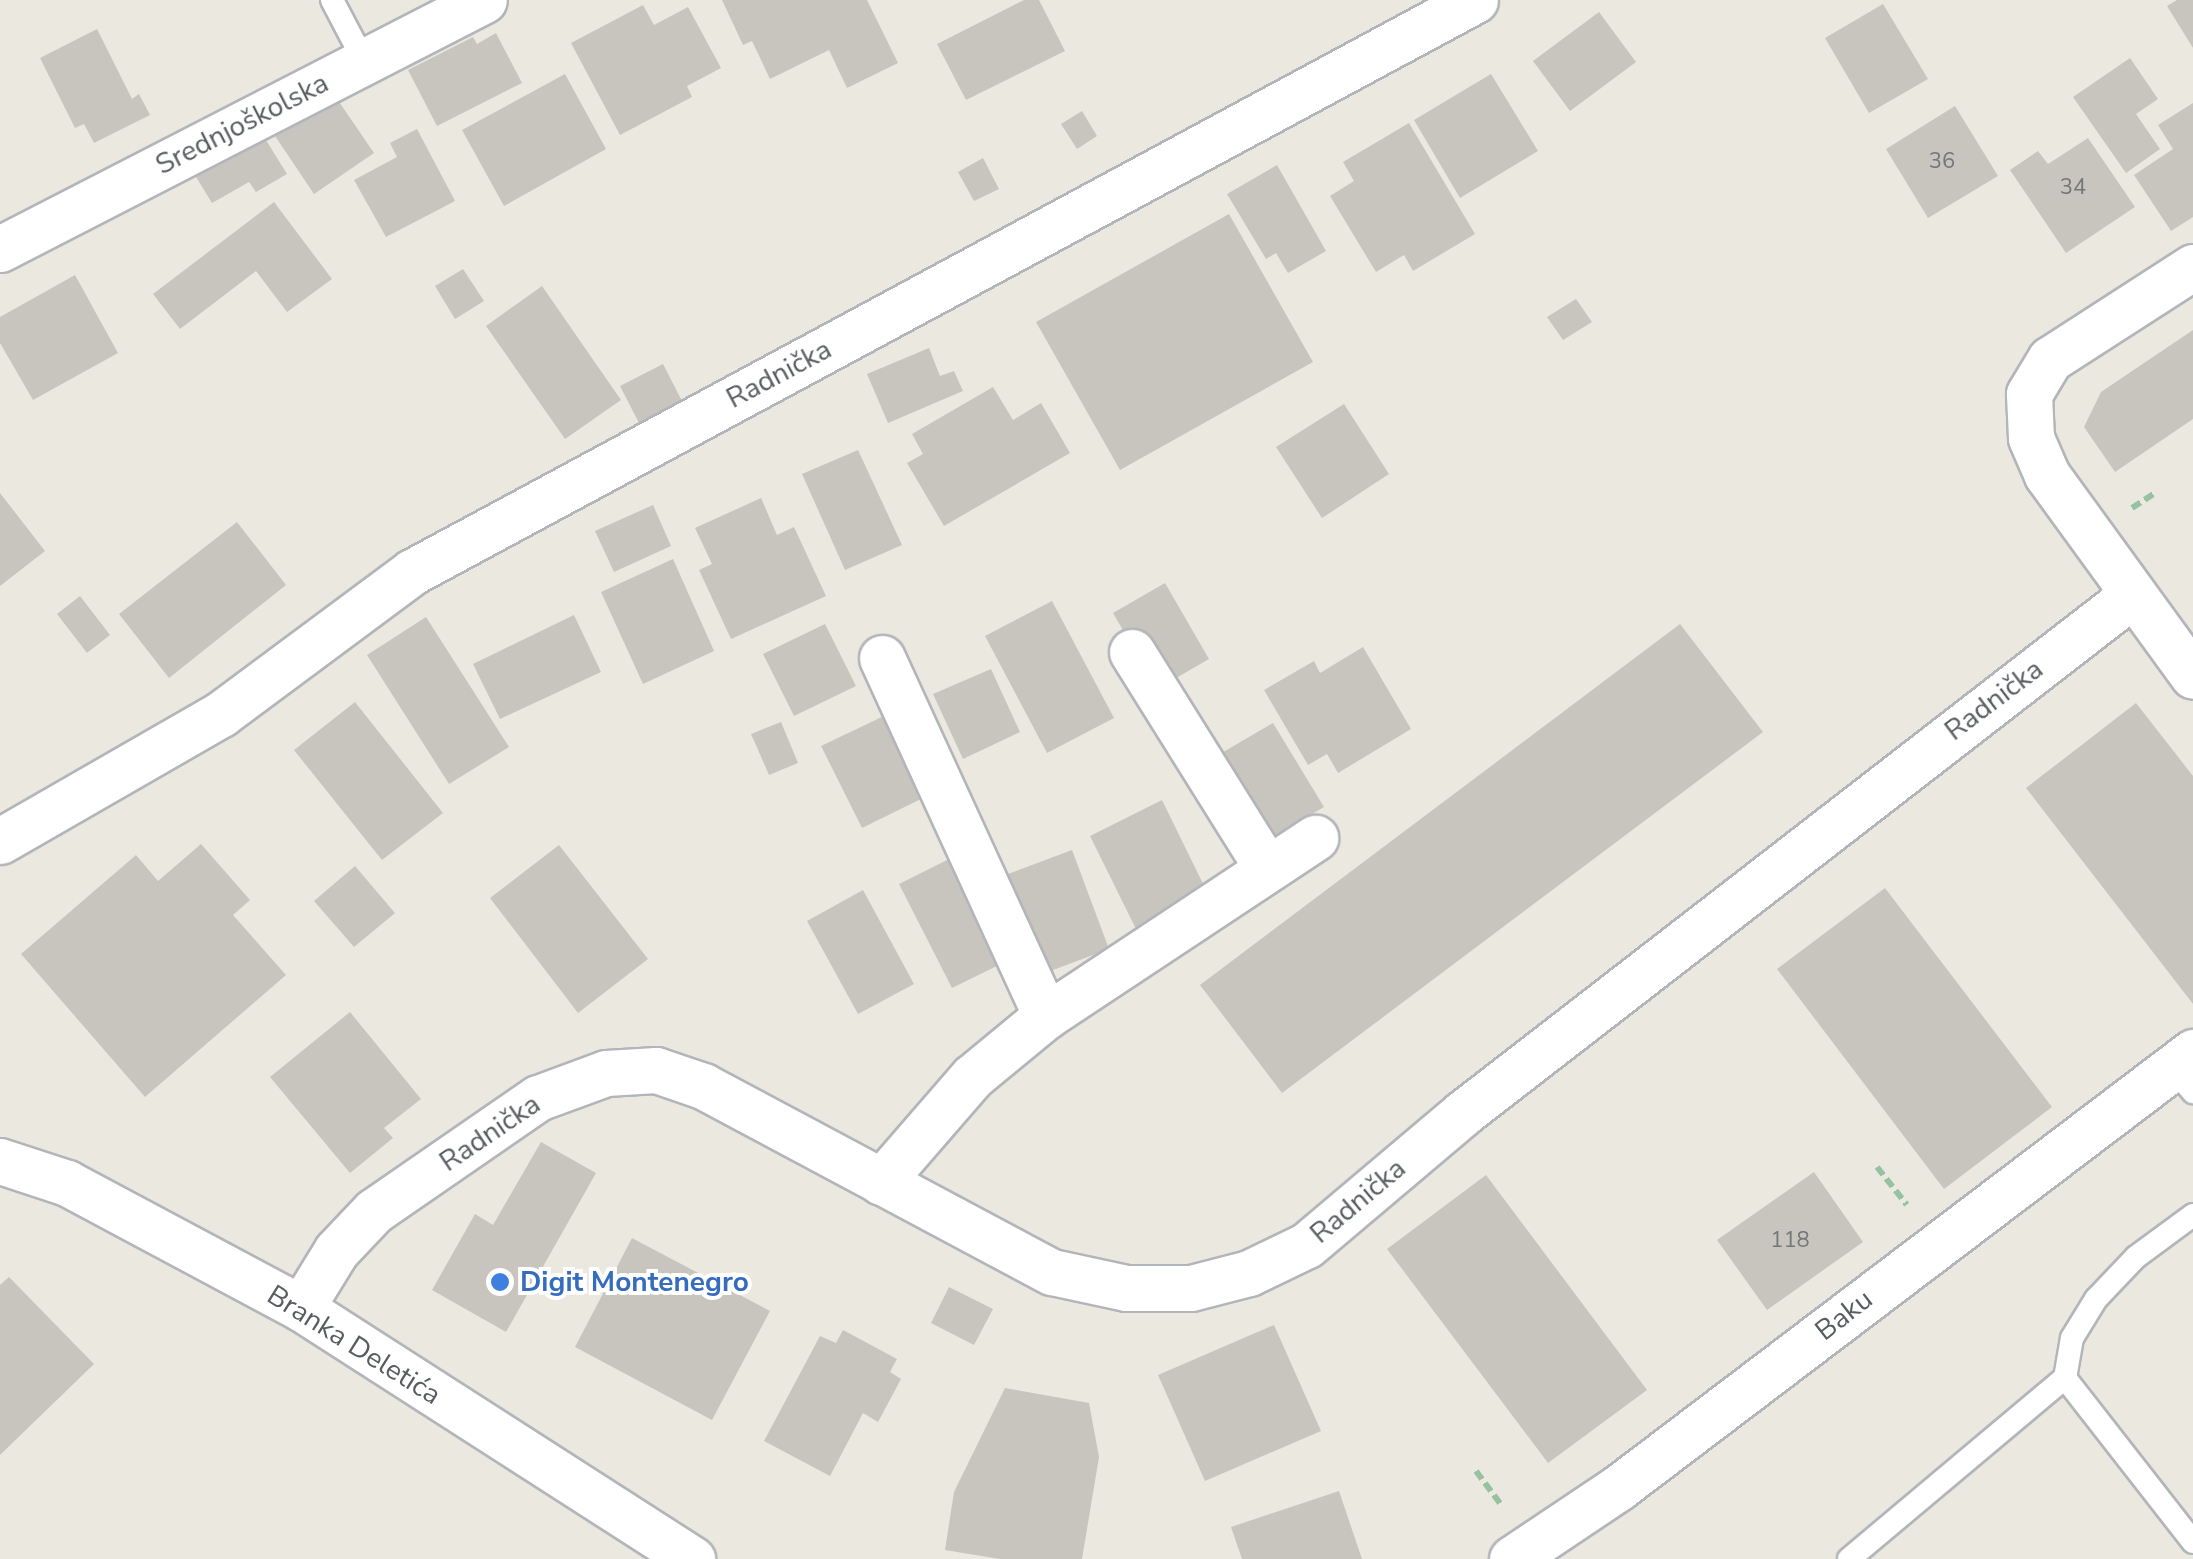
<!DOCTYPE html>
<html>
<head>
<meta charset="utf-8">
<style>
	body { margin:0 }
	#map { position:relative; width:2193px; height:1559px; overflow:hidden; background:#ebe8df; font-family:"Nunito Sans",sans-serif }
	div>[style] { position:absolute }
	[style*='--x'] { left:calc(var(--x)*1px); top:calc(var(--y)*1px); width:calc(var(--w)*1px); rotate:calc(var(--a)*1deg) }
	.building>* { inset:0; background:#c8c5bf }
	.path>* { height:6px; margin-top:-3px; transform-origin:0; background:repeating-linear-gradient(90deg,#96c2a2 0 10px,transparent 0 15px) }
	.roads { filter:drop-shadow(2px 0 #b2b6ba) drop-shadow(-2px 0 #b2b6ba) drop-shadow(0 2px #b2b6ba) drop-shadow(0 -2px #b2b6ba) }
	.lane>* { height:22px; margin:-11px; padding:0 11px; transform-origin:11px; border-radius:11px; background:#fff }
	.street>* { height:45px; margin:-22.5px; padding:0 22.5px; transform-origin:22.5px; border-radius:22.5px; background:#fff }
	.dots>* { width:28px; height:28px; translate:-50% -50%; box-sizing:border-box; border:5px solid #fff; border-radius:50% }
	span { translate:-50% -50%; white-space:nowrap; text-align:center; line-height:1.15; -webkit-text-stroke:8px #fff; paint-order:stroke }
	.number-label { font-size:22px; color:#747678 }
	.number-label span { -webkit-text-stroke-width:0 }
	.street-label { font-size:28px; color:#585c60 }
	.shop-label { font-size:28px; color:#366cbe; font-weight:700 }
	.left { translate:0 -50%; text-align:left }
</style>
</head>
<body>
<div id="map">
	<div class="building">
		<i style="clip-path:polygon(722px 0,867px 0,898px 63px,847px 88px,829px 50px,770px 79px,752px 41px,743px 45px)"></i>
		<i style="clip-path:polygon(1024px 0,1039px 0,1065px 51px,966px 100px,937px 44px)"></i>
		<i style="clip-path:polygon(2177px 0,2193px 0,2193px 48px,2167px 6px)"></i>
		<i style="clip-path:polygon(1883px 4px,1928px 79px,1869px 113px,1825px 38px)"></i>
		<i style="clip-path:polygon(643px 5px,654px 25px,688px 7px,721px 68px,687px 86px,692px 97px,620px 135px,571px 43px)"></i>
		<i style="clip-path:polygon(1599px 12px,1636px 62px,1570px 111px,1533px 61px)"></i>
		<i style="clip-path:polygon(97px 29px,132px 99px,139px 94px,150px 115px,94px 143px,84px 124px,75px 128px,40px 58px)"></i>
		<i style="clip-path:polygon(496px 33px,522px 83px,437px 126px,408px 70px,473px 37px,477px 44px)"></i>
		<i style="clip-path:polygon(2130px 58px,2158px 99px,2136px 114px,2160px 149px,2126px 173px,2073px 97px)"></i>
		<i style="clip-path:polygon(565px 74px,606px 149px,504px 206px,462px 130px)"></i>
		<i style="clip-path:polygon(1491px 74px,1538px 151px,1460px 198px,1414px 120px)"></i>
		<i style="clip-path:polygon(331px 90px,374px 153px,314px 194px,271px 130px)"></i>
		<i style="clip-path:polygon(2193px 103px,2193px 217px,2171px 231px,2134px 175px,2173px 149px,2158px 125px)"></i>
		<i style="clip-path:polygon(1955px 106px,1998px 176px,1928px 218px,1886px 149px)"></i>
		<i style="clip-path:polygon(1082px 111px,1097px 136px,1077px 149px,1061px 124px)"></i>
		<i style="clip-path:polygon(1409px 123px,1475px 234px,1413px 271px,1404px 255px,1376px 272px,1330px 196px,1354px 181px,1343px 162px)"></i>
		<i style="clip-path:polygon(417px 129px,455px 201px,386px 237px,354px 180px,397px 157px,390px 143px)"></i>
		<i style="clip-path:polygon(261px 132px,287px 174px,256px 192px,249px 182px,212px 203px,193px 172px)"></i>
		<i style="clip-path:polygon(2088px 138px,2135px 207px,2066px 253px,2010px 170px,2038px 151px,2048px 164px)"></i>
		<i style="clip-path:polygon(983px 158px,999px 189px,974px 201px,958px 172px)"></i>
		<i style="clip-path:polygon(1277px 165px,1326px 251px,1288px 273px,1276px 253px,1266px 259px,1227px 194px)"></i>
		<i style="clip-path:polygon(274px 202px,332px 279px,287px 312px,256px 271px,180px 329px,153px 294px)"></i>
		<i style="clip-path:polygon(1229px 214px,1313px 362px,1120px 470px,1036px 322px)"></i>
		<i style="clip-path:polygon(463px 269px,484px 301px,455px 319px,435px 286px)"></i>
		<i style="clip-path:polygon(75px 275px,118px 353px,33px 400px,0 343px,0 317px)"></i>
		<i style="clip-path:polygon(542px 286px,621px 400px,565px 439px,486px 326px)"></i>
		<i style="clip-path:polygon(1576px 299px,1592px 322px,1563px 340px,1547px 317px)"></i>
		<i style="clip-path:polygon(2193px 330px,2193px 419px,2115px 472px,2084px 427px,2101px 392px)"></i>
		<i style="clip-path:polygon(929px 348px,940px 376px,954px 371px,963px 391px,888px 423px,867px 374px)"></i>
		<i style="clip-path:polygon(663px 364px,683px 403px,640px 425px,620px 386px)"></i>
		<i style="clip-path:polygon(993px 387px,1013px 420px,1041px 403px,1070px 453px,944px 526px,907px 463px,923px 454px,912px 434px)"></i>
		<i style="clip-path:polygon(1344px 404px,1389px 474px,1322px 518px,1276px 447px)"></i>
		<i style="clip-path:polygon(858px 450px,902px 545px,845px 570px,802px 474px)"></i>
		<i style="clip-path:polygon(0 493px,45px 551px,0 586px)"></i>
		<i style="clip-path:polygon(761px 498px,777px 535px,794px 527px,826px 596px,731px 639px,699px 570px,712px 564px,695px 528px)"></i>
		<i style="clip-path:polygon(653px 505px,671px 546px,614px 572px,595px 531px)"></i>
		<i style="clip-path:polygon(237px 522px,286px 585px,169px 678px,119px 614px)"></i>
		<i style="clip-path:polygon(673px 559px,714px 651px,643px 684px,601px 592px)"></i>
		<i style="clip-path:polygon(1165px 583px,1209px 659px,1157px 689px,1113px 613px)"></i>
		<i style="clip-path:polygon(80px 596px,110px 635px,87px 653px,57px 614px)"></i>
		<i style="clip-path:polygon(1052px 601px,1114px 718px,1047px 753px,985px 636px)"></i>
		<i style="clip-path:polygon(574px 615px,601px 672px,500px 719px,473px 664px)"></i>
		<i style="clip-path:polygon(426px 617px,509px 747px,449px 784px,367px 655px)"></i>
		<i style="clip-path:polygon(825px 624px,856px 686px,794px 716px,763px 654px)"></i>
		<i style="clip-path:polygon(1680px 624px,1763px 732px,1282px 1093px,1200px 985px)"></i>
		<i style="clip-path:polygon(1363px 647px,1411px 729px,1338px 773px,1327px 754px,1308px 765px,1264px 690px,1314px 661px,1320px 673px)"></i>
		<i style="clip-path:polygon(991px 669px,1020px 732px,963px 759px,933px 694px)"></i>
		<i style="clip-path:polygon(355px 702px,443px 813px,382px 860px,294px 750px)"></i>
		<i style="clip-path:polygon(2136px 703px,2193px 776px,2193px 1004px,2026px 788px)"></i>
		<i style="clip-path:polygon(886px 715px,927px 796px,862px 828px,821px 746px)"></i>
		<i style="clip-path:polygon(781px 722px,798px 763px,769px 775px,751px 734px)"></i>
		<i style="clip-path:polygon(1273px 723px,1324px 807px,1264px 842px,1213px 758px)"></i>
		<i style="clip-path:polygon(1162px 800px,1210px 898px,1138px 933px,1090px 836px)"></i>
		<i style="clip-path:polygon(201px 844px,250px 900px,233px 915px,286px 975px,145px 1097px,21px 954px,136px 855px,158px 881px)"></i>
		<i style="clip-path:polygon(559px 845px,648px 959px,578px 1013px,490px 898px)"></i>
		<i style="clip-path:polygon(1072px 850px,1109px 949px,1029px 979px,992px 880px)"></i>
		<i style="clip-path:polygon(953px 857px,1007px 961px,952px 988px,899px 884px)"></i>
		<i style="clip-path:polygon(355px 866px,395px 913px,354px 947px,314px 901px)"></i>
		<i style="clip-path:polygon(1885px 888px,2052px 1107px,1944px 1189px,1777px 969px)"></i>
		<i style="clip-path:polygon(863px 890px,914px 984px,858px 1014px,807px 921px)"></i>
		<i style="clip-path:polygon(350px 1012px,421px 1099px,384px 1128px,393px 1138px,350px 1173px,270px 1077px)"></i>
		<i style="clip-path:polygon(541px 1142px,596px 1173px,506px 1332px,432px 1290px,475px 1214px,493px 1225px)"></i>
		<i style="clip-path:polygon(1814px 1172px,1863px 1242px,1767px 1310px,1717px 1240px)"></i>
		<i style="clip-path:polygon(1486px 1175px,1647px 1390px,1548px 1463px,1387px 1249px)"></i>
		<i style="clip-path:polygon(632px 1238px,770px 1311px,712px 1420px,575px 1347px)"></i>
		<i style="clip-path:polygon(9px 1277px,94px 1364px,0 1455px,0 1285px)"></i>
		<i style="clip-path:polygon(949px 1287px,993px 1309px,974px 1345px,931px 1323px)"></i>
		<i style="clip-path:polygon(1274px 1325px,1321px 1431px,1205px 1481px,1158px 1375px)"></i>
		<i style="clip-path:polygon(843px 1330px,897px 1359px,890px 1372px,901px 1379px,878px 1422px,863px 1413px,830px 1476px,764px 1441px,820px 1336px,836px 1343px)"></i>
		<i style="clip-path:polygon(1005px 1388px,1089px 1403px,1099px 1457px,1082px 1559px,1000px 1559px,945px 1550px,954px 1492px)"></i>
		<i style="clip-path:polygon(1339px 1491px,1362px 1559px,1242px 1559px,1231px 1527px)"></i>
	</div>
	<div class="path">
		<i style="--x:2132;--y:508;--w:27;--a:-33"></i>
		<i style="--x:1877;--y:1167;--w:48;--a:51.7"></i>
		<i style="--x:1476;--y:1471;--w:44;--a:53.4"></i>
	</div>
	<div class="roads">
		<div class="lane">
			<i style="--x:332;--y:0;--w:69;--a:62.3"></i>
			<i style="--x:2172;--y:1067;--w:33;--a:50"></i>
			<i style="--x:2193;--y:1215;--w:71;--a:143.6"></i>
			<i style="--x:2136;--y:1257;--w:58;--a:133.6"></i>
			<i style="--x:2096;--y:1299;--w:46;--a:121.6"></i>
			<i style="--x:2072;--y:1338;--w:41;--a:99.9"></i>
			<i style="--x:2065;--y:1378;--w:208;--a:52"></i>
			<i style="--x:1849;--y:1559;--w:282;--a:-40"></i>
		</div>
		<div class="street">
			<i style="--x:0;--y:249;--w:544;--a:-27.22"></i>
			<i style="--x:2193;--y:267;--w:170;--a:147.2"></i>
			<i style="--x:2050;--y:359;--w:41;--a:121"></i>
			<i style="--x:2029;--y:394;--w:44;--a:87.4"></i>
			<i style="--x:2031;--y:438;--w:40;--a:66.6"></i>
			<i style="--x:2047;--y:475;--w:248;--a:54"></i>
			<i style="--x:1132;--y:652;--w:251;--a:58"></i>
			<i style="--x:882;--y:658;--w:394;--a:65.4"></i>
			<i style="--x:0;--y:841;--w:255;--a:-29.9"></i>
			<i style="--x:221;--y:714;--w:238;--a:-36.6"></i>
			<i style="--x:412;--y:572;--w:1207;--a:-28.28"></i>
			<i style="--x:0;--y:1161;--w:71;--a:18.2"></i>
			<i style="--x:67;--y:1183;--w:265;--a:28.1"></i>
			<i style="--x:301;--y:1308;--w:465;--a:32.7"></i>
			<i style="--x:881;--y:1182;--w:139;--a:-49.1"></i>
			<i style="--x:972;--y:1077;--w:96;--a:-39.5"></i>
			<i style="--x:1046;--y:1016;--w:323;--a:-33.5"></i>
			<i style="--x:301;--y:1308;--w:67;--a:-58.4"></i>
			<i style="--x:336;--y:1251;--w:55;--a:-46.5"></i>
			<i style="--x:374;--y:1211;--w:199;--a:-34.6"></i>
			<i style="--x:538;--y:1098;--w:72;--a:-20.2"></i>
			<i style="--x:606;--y:1073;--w:50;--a:-3.4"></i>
			<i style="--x:656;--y:1070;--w:50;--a:18.8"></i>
			<i style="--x:703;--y:1086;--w:395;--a:28.1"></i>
			<i style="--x:1052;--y:1272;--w:76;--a:12.2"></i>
			<i style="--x:1126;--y:1288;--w:65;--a:0"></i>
			<i style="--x:1191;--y:1288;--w:60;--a:-14.5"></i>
			<i style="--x:1249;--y:1273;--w:64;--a:-25.8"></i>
			<i style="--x:1307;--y:1245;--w:204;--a:-40.2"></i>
			<i style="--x:1463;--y:1113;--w:845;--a:-37.74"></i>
			<i style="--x:1512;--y:1559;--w:128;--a:-33.8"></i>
			<i style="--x:1618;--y:1488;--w:722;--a:-37.17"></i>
		</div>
	</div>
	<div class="dots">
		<i style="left:500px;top:1282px;background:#3f7fe0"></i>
	</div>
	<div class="number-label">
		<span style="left:1942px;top:162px">36</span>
		<span style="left:2073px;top:188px">34</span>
		<span style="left:1790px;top:1241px">118</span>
	</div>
	<div class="street-label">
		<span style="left:242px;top:124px;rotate:-27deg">Srednjoškolska</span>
		<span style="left:779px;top:374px;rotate:-28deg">Radnička</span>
		<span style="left:1994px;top:700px;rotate:-37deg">Radnička</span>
		<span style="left:490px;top:1133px;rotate:-34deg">Radnička</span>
		<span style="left:1358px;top:1201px;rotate:-40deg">Radnička</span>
		<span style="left:1844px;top:1315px;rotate:-38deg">Baku</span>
		<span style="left:354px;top:1345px;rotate:32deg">Branka Deletića</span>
	</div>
	<div class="shop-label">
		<span class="left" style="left:520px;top:1282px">Digit Montenegro</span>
	</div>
</div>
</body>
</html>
